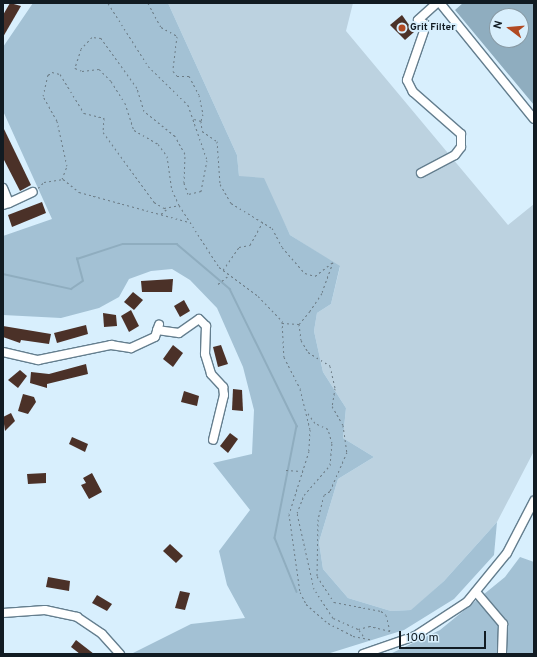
<!DOCTYPE html>
<html>
<head>
<meta charset="utf-8">
<style>
	body { margin:0 }
	#map { position:relative; width:537px; height:657px; overflow:hidden; background:#d8effd; font-family:Overpass,sans-serif }
	div>[style] { position:absolute }
	[style*='--x'] { left:calc(var(--x)*1px); top:calc(var(--y)*1px); width:calc(var(--w)*1px); rotate:calc(var(--a)*1deg) }
	.green>* { inset:0; background:#bcd2e0 }
	.forest>* { inset:0; background:#a3c1d4 }
	.water>* { inset:0; background:#8fadbf }
	.stream>* { height:1.5px; margin:-0.75px; padding:0 0.75px; transform-origin:0.75px; border-radius:0.75px; background:#8fadbf }
	.building>* { inset:0; background:#4b3128 }
	.path>* { height:1px; margin-top:-0.5px; transform-origin:0; background:repeating-linear-gradient(90deg,#6c7c86 0 2px,transparent 0 5px) }
	.roads { filter:drop-shadow(1px 0 #647e8e) drop-shadow(-1px 0 #647e8e) drop-shadow(0 1px #647e8e) drop-shadow(0 -1px #647e8e) }
	.minor>* { height:8px; margin:-4px; padding:0 4px; transform-origin:4px; border-radius:4px; background:#fff }
	.dots>* { width:11px; height:11px; translate:-50% -50%; box-sizing:border-box; border:2px solid #d8effd; border-radius:50% }
	span { translate:-50% -50%; white-space:nowrap; text-align:center; line-height:1.15; -webkit-text-stroke:4px #d8effd; paint-order:stroke }
	.poi-label { font-size:10px; color:#111b22; font-weight:700 }
	.left { translate:0 -50%; text-align:left }
	.frame { position:absolute; inset:0; border:4px solid #111b22; pointer-events:none }
	.north { position:absolute; left:489px; top:8px; width:40px; height:40px; box-sizing:border-box; background:#d8effd; border:1px solid #889aa5; border-radius:50%; rotate:286deg; font-size:11px; font-weight:700; line-height:16px; text-align:center; color:#111b22 }
	.north::after { content:''; display:block; margin:auto; width:14px; height:18px; background:#b14a23; clip-path:polygon(50% 0,100% 100%,50% 72%,0 100%) }
	.scale { position:absolute; left:399px; top:631px; width:87px; height:18px; box-sizing:border-box; border:2px solid #111b22; border-top:0; padding-left:5px; font-size:12px; line-height:14px; white-space:nowrap; color:#111b22; -webkit-text-stroke:3px #d8effd; paint-order:stroke }
</style>
</head>
<body>
<div id="map">
	<div class="green">
		<i style="clip-path:polygon(168px 3px,353px 3px,346px 31px,508px 225px,534px 204px,534px 451px,497px 522px,444px 581px,412px 610px,391px 611px,348px 598px,323px 569px,319px 542px,338px 479px,374px 457px,343px 438px,346px 408px,323px 372px,314px 331px,317px 313px,331px 304px,340px 267px,290px 235px,279px 213px,239px 177px,237px 155px)"></i>
	</div>
	<div class="forest">
		<i style="clip-path:polygon(33px 3px,168px 3px,237px 155px,239px 176px,264px 178px,290px 235px,340px 266px,331px 304px,317px 313px,314px 331px,323px 372px,346px 408px,343px 438px,374px 457px,338px 479px,319px 542px,323px 569px,348px 598px,391px 611px,411px 610px,444px 581px,497px 522px,494px 555px,454px 599px,404px 630px,327px 654px,131px 654px,191px 624px,245px 618px,227px 585px,219px 551px,250px 510px,213px 463px,252px 454px,254px 410px,243px 367px,217px 308px,190px 280px,172px 269px,151px 271px,129px 279px,119px 297px,99px 308px,61px 318px,3px 315px,3px 236px,52px 219px,3px 111px,3px 47px)"></i>
		<i style="clip-path:polygon(520px 557px,534px 562px,534px 654px,390px 654px,440px 630px,505px 577px)"></i>
	</div>
	<div class="water">
		<i style="clip-path:polygon(evenodd,463px 3px,534px 3px,534px 105px,455px 10px,463px 3px,497px 16px,521px 16px,521px 40px,497px 40px,497px 16px)"></i>
	</div>
	<div class="stream">
		<i style="--x:3;--y:274;--w:70;--a:12.4"></i>
		<i style="--x:71;--y:289;--w:14;--a:-34"></i>
		<i style="--x:83;--y:281;--w:23;--a:-105"></i>
		<i style="--x:77;--y:259;--w:48;--a:-18.1"></i>
		<i style="--x:123;--y:244;--w:54;--a:0"></i>
		<i style="--x:177;--y:244;--w:70;--a:40.3"></i>
		<i style="--x:230;--y:289;--w:153;--a:63.9"></i>
		<i style="--x:297;--y:426;--w:114;--a:101.1"></i>
		<i style="--x:275;--y:538;--w:58;--a:67.8"></i>
	</div>
	<div class="building">
		<i style="clip-path:polygon(10px 3px,21px 6px,3px 37px,3px 15px)"></i>
		<i style="clip-path:polygon(402px 15px,414px 32px,405px 40px,390px 25px)"></i>
		<i style="clip-path:polygon(3px 127px,31px 185px,20px 191px,3px 158px)"></i>
		<i style="clip-path:polygon(42px 202px,46px 213px,12px 227px,8px 215px)"></i>
		<i style="clip-path:polygon(173px 279px,172px 292px,142px 292px,141px 281px)"></i>
		<i style="clip-path:polygon(133px 292px,143px 300px,134px 310px,124px 302px)"></i>
		<i style="clip-path:polygon(184px 300px,190px 311px,180px 317px,174px 306px)"></i>
		<i style="clip-path:polygon(131px 310px,139px 326px,129px 332px,121px 316px)"></i>
		<i style="clip-path:polygon(103px 313px,116px 315px,117px 326px,104px 327px)"></i>
		<i style="clip-path:polygon(86px 325px,88px 334px,57px 343px,54px 333px)"></i>
		<i style="clip-path:polygon(3px 326px,51px 334px,49px 344px,21px 340px,20px 343px,3px 337px)"></i>
		<i style="clip-path:polygon(173px 345px,183px 353px,173px 367px,163px 359px)"></i>
		<i style="clip-path:polygon(221px 345px,228px 364px,218px 367px,213px 347px)"></i>
		<i style="clip-path:polygon(86px 364px,88px 374px,47px 384px,47px 388px,30px 383px,31px 372px,49px 374px)"></i>
		<i style="clip-path:polygon(20px 370px,27px 376px,18px 388px,8px 380px)"></i>
		<i style="clip-path:polygon(233px 389px,242px 390px,243px 411px,232px 410px)"></i>
		<i style="clip-path:polygon(184px 391px,199px 396px,197px 406px,181px 402px)"></i>
		<i style="clip-path:polygon(23px 394px,34px 397px,36px 402px,28px 414px,18px 411px)"></i>
		<i style="clip-path:polygon(11px 413px,15px 421px,5px 431px,3px 417px)"></i>
		<i style="clip-path:polygon(230px 433px,238px 439px,228px 453px,220px 446px)"></i>
		<i style="clip-path:polygon(72px 437px,88px 444px,85px 452px,69px 444px)"></i>
		<i style="clip-path:polygon(46px 473px,46px 483px,28px 484px,27px 474px)"></i>
		<i style="clip-path:polygon(92px 473px,102px 492px,89px 499px,81px 485px,86px 483px,83px 478px)"></i>
		<i style="clip-path:polygon(170px 544px,183px 556px,176px 563px,163px 551px)"></i>
		<i style="clip-path:polygon(48px 577px,70px 581px,69px 591px,46px 587px)"></i>
		<i style="clip-path:polygon(180px 591px,190px 593px,185px 610px,175px 608px)"></i>
		<i style="clip-path:polygon(97px 595px,112px 604px,107px 611px,92px 603px)"></i>
		<i style="clip-path:polygon(76px 640px,94px 654px,80px 654px,71px 647px)"></i>
	</div>
	<div class="path">
		<i style="--x:108;--y:3;--w:75;--a:57.6"></i>
		<i style="--x:148;--y:66;--w:56;--a:44.3"></i>
		<i style="--x:188;--y:105;--w:58;--a:70.9"></i>
		<i style="--x:207;--y:160;--w:32;--a:101"></i>
		<i style="--x:201;--y:191;--w:13;--a:167"></i>
		<i style="--x:188;--y:194;--w:12;--a:-110"></i>
		<i style="--x:184;--y:183;--w:29;--a:-88"></i>
		<i style="--x:185;--y:154;--w:21;--a:-119"></i>
		<i style="--x:175;--y:136;--w:40;--a:-141"></i>
		<i style="--x:144;--y:111;--w:24;--a:-107"></i>
		<i style="--x:137;--y:88;--w:62;--a:-125.8"></i>
		<i style="--x:101;--y:38;--w:9;--a:-174"></i>
		<i style="--x:92;--y:37;--w:16;--a:133"></i>
		<i style="--x:81;--y:49;--w:20;--a:108"></i>
		<i style="--x:75;--y:68;--w:8;--a:23"></i>
		<i style="--x:82;--y:71;--w:17;--a:-7"></i>
		<i style="--x:99;--y:69;--w:17;--a:45"></i>
		<i style="--x:111;--y:81;--w:26;--a:58"></i>
		<i style="--x:125;--y:103;--w:28;--a:72"></i>
		<i style="--x:134;--y:130;--w:28;--a:30"></i>
		<i style="--x:158;--y:144;--w:15;--a:53"></i>
		<i style="--x:167;--y:156;--w:34;--a:82"></i>
		<i style="--x:172;--y:190;--w:17;--a:65"></i>
		<i style="--x:148;--y:3;--w:27;--a:62"></i>
		<i style="--x:161;--y:27;--w:18;--a:29"></i>
		<i style="--x:177;--y:36;--w:35;--a:97"></i>
		<i style="--x:173;--y:71;--w:6;--a:51"></i>
		<i style="--x:177;--y:76;--w:12;--a:0"></i>
		<i style="--x:189;--y:76;--w:21;--a:62"></i>
		<i style="--x:199;--y:95;--w:19;--a:78"></i>
		<i style="--x:203;--y:114;--w:7;--a:106"></i>
		<i style="--x:201;--y:121;--w:7;--a:-164"></i>
		<i style="--x:201;--y:121;--w:10;--a:84"></i>
		<i style="--x:202;--y:131;--w:18;--a:34"></i>
		<i style="--x:217;--y:141;--w:43;--a:86"></i>
		<i style="--x:220;--y:184;--w:22;--a:60"></i>
		<i style="--x:231;--y:203;--w:48;--a:31.4"></i>
		<i style="--x:272;--y:228;--w:21;--a:62"></i>
		<i style="--x:282;--y:247;--w:35;--a:49"></i>
		<i style="--x:305;--y:273;--w:10;--a:17"></i>
		<i style="--x:315;--y:276;--w:23;--a:-38"></i>
		<i style="--x:333;--y:262;--w:33;--a:110"></i>
		<i style="--x:322;--y:293;--w:22;--a:124"></i>
		<i style="--x:310;--y:311;--w:17;--a:130"></i>
		<i style="--x:299;--y:324;--w:17;--a:-177"></i>
		<i style="--x:103;--y:132;--w:87;--a:53.9"></i>
		<i style="--x:154;--y:202;--w:12;--a:31"></i>
		<i style="--x:164;--y:208;--w:15;--a:-11"></i>
		<i style="--x:179;--y:205;--w:74;--a:57.2"></i>
		<i style="--x:219;--y:267;--w:49;--a:36.6"></i>
		<i style="--x:258;--y:296;--w:35;--a:46"></i>
		<i style="--x:282;--y:321;--w:36;--a:87"></i>
		<i style="--x:284;--y:357;--w:36;--a:63"></i>
		<i style="--x:300;--y:389;--w:41;--a:76"></i>
		<i style="--x:310;--y:429;--w:22;--a:93"></i>
		<i style="--x:309;--y:451;--w:66;--a:107.6"></i>
		<i style="--x:289;--y:514;--w:79;--a:82"></i>
		<i style="--x:300;--y:592;--w:13;--a:63"></i>
		<i style="--x:306;--y:604;--w:29;--a:41"></i>
		<i style="--x:328;--y:623;--w:28;--a:27"></i>
		<i style="--x:353;--y:636;--w:20;--a:11"></i>
		<i style="--x:63;--y:179;--w:21;--a:39"></i>
		<i style="--x:79;--y:192;--w:114;--a:15.3"></i>
		<i style="--x:38;--y:188;--w:8;--a:-45"></i>
		<i style="--x:44;--y:182;--w:18;--a:-9"></i>
		<i style="--x:62;--y:179;--w:14;--a:-69"></i>
		<i style="--x:67;--y:166;--w:46;--a:-102.5"></i>
		<i style="--x:57;--y:121;--w:29;--a:-119"></i>
		<i style="--x:43;--y:96;--w:22;--a:-77"></i>
		<i style="--x:48;--y:75;--w:5;--a:-37"></i>
		<i style="--x:52;--y:72;--w:8;--a:14"></i>
		<i style="--x:60;--y:74;--w:46;--a:58.4"></i>
		<i style="--x:84;--y:113;--w:21;--a:14"></i>
		<i style="--x:104;--y:118;--w:13;--a:94"></i>
		<i style="--x:161;--y:214;--w:9;--a:-41"></i>
		<i style="--x:223;--y:270;--w:28;--a:-55"></i>
		<i style="--x:239;--y:247;--w:11;--a:-10"></i>
		<i style="--x:250;--y:245;--w:26;--a:-61"></i>
		<i style="--x:218;--y:284;--w:13;--a:-39"></i>
		<i style="--x:299;--y:324;--w:16;--a:83"></i>
		<i style="--x:301;--y:340;--w:14;--a:60"></i>
		<i style="--x:308;--y:352;--w:26;--a:32"></i>
		<i style="--x:330;--y:366;--w:23;--a:77"></i>
		<i style="--x:335;--y:388;--w:18;--a:99"></i>
		<i style="--x:332;--y:406;--w:22;--a:60"></i>
		<i style="--x:343;--y:425;--w:27;--a:82"></i>
		<i style="--x:347;--y:452;--w:43;--a:113.6"></i>
		<i style="--x:330;--y:491;--w:7;--a:146"></i>
		<i style="--x:324;--y:495;--w:25;--a:104"></i>
		<i style="--x:318;--y:519;--w:57;--a:91"></i>
		<i style="--x:317;--y:576;--w:31;--a:57"></i>
		<i style="--x:334;--y:602;--w:48;--a:10.8"></i>
		<i style="--x:381;--y:611;--w:6;--a:39"></i>
		<i style="--x:386;--y:615;--w:16;--a:76"></i>
		<i style="--x:390;--y:631;--w:21;--a:-166"></i>
		<i style="--x:370;--y:626;--w:12;--a:166"></i>
		<i style="--x:358;--y:629;--w:27;--a:-156"></i>
		<i style="--x:333;--y:618;--w:35;--a:-123"></i>
		<i style="--x:314;--y:589;--w:78;--a:-102.6"></i>
		<i style="--x:297;--y:513;--w:19;--a:-69"></i>
		<i style="--x:304;--y:495;--w:40;--a:-49"></i>
		<i style="--x:330;--y:465;--w:22;--a:-85"></i>
		<i style="--x:332;--y:443;--w:15;--a:-106"></i>
		<i style="--x:328;--y:429;--w:14;--a:-155"></i>
		<i style="--x:315;--y:423;--w:14;--a:-126"></i>
		<i style="--x:286;--y:470;--w:15;--a:4"></i>
		<i style="--x:359;--y:630;--w:9;--a:54"></i>
	</div>
	<div class="roads">
		<div class="minor">
			<i style="--x:440;--y:3;--w:149;--a:51"></i>
			<i style="--x:421;--y:173;--w:38;--a:-28"></i>
			<i style="--x:455;--y:155;--w:10;--a:-53"></i>
			<i style="--x:461;--y:147;--w:13;--a:-90"></i>
			<i style="--x:461;--y:134;--w:64;--a:-138.8"></i>
			<i style="--x:413;--y:92;--w:13;--a:-117"></i>
			<i style="--x:407;--y:80;--w:58;--a:-70.9"></i>
			<i style="--x:426;--y:25;--w:9;--a:-148"></i>
			<i style="--x:418;--y:20;--w:25;--a:-42"></i>
			<i style="--x:3;--y:188;--w:16;--a:68"></i>
			<i style="--x:9;--y:203;--w:6;--a:162"></i>
			<i style="--x:9;--y:203;--w:26;--a:-25"></i>
			<i style="--x:157;--y:330;--w:22;--a:8"></i>
			<i style="--x:179;--y:333;--w:24;--a:-35"></i>
			<i style="--x:199;--y:319;--w:10;--a:45"></i>
			<i style="--x:206;--y:326;--w:28;--a:92"></i>
			<i style="--x:205;--y:354;--w:21;--a:73"></i>
			<i style="--x:211;--y:374;--w:18;--a:47"></i>
			<i style="--x:223;--y:387;--w:8;--a:83"></i>
			<i style="--x:224;--y:395;--w:46;--a:103.7"></i>
			<i style="--x:3;--y:352;--w:36;--a:13"></i>
			<i style="--x:38;--y:360;--w:75;--a:-11.6"></i>
			<i style="--x:111;--y:345;--w:20;--a:9"></i>
			<i style="--x:131;--y:348;--w:26;--a:-25"></i>
			<i style="--x:155;--y:337;--w:13;--a:-72"></i>
			<i style="--x:476;--y:592;--w:42;--a:49.8"></i>
			<i style="--x:503;--y:624;--w:30;--a:92"></i>
			<i style="--x:3;--y:613;--w:42;--a:-4.1"></i>
			<i style="--x:45;--y:610;--w:33;--a:12"></i>
			<i style="--x:77;--y:617;--w:30;--a:34"></i>
			<i style="--x:102;--y:634;--w:27;--a:48"></i>
			<i style="--x:363;--y:654;--w:55;--a:-19.1"></i>
			<i style="--x:415;--y:636;--w:62;--a:-33.2"></i>
			<i style="--x:467;--y:602;--w:63;--a:-50.8"></i>
			<i style="--x:507;--y:553;--w:59;--a:-62.6"></i>
		</div>
	</div>
	<div class="dots">
		<i style="left:402px;top:28px;background:#b14a23"></i>
	</div>
	<div class="poi-label">
		<span class="left" style="left:410px;top:28px">Grit Filter</span>
	</div>
	<div class="frame"></div>
	<div class="north">N</div>
	<div class="scale">100 m</div>
</div>
</body>
</html>
